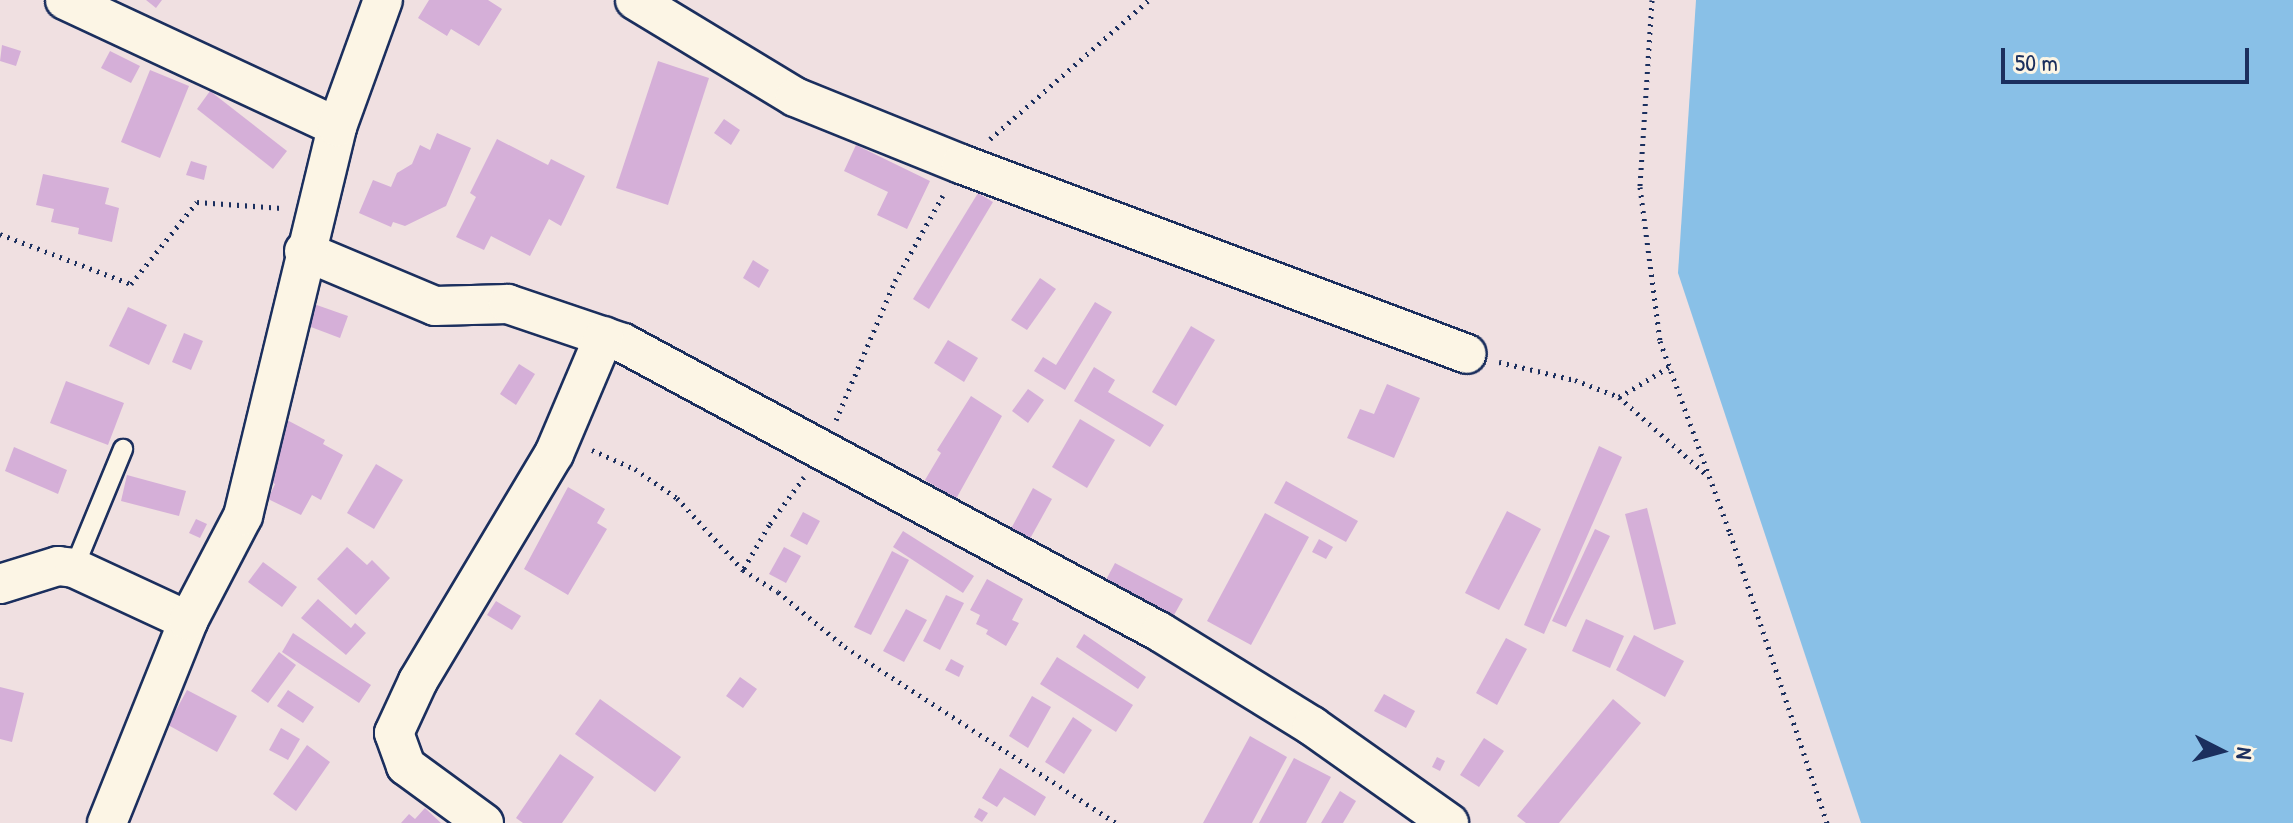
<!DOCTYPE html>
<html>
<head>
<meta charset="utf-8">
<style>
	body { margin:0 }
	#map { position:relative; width:2293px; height:823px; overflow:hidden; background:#f0e0e1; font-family:"Patrick Hand",sans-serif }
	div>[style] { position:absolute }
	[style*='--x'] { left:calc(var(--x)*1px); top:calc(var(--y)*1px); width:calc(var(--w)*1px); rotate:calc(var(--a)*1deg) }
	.water>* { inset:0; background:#89c0e7 }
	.building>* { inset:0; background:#d5afd8 }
	.path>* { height:5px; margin-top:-2.5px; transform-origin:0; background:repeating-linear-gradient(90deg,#1b2f5e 0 2px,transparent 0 8px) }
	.roads { filter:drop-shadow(2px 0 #1b2f5e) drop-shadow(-2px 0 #1b2f5e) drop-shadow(0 2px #1b2f5e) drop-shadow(0 -2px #1b2f5e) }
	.lane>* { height:18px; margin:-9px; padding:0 9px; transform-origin:9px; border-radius:9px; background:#fcf5e5 }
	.street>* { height:38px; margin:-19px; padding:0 19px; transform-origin:19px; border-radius:19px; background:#fcf5e5 }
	span { translate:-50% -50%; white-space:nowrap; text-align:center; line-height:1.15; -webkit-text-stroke:7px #fcf5e5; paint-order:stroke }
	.north { position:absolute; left:2181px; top:711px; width:80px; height:80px; -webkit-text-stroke:6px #fcf5e5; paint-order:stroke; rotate:96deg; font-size:22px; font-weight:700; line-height:32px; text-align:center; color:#1b2f5e }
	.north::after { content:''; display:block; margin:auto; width:28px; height:36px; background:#1b2f5e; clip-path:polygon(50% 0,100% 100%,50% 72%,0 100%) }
	.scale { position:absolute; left:2001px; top:48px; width:248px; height:36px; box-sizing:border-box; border:4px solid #1b2f5e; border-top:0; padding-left:10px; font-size:24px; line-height:28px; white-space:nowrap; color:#1b2f5e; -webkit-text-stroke:6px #fcf5e5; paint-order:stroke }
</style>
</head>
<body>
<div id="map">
	<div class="water">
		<i style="clip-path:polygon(1696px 0,2293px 0,2293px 823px,1861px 823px,1678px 273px)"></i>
	</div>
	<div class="building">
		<i style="clip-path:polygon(146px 0,162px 0,156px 8px)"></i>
		<i style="clip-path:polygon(429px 0,488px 0,502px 9px,479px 46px,451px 29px,447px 36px,418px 18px)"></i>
		<i style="clip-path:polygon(2px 45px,21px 51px,16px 66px,0 61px)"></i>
		<i style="clip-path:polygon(110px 51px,140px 66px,131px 83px,101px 68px)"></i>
		<i style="clip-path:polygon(658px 61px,709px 78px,668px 205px,616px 188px)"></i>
		<i style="clip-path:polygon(150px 70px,189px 86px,160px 158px,121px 142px)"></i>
		<i style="clip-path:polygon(210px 91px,287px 151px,273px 169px,197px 109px)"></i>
		<i style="clip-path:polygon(724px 119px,740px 130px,731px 145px,714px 133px)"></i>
		<i style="clip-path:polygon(437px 133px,471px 148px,446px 206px,405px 226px,393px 222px,391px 227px,359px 213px,373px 180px,391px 187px,397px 173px,412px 164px,420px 145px,430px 150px)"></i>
		<i style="clip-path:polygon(497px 139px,548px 165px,551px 159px,585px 176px,561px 226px,549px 219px,530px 256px,491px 236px,484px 250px,456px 237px,476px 197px,470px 193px)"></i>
		<i style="clip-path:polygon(856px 145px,930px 181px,907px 229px,877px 215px,888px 192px,844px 171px)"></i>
		<i style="clip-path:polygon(191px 161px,207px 166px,204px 180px,186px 175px)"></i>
		<i style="clip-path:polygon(43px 174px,109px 188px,105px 204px,119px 208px,112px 242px,78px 234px,79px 228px,51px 222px,54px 209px,36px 205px)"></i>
		<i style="clip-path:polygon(978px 193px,993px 202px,929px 309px,913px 299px)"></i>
		<i style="clip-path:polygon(753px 260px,769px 270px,759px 288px,743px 278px)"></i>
		<i style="clip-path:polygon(1040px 278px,1056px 289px,1027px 330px,1011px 320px)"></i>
		<i style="clip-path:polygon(1095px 302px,1112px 312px,1065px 390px,1034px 371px,1043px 357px,1056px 365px)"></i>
		<i style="clip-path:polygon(311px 303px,348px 316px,340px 338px,303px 324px)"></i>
		<i style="clip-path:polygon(128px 307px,167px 325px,149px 365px,109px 346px)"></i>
		<i style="clip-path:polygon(1191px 326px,1215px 340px,1176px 406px,1152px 392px)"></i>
		<i style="clip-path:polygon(184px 333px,203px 341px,191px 370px,172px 362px)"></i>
		<i style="clip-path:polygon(948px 340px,978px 358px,964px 382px,934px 363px)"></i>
		<i style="clip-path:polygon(519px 364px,535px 374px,516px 405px,500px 394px)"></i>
		<i style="clip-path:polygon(1094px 367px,1115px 380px,1108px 392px,1164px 425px,1150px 447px,1074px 401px)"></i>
		<i style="clip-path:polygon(66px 381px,124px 403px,108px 445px,50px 423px)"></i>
		<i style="clip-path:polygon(1387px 384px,1420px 398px,1394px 458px,1347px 438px,1360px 409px,1374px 414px)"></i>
		<i style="clip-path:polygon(1028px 389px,1044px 400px,1028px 423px,1012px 411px)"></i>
		<i style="clip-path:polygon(971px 396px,1002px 416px,956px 499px,925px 480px,941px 453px,937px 450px)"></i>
		<i style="clip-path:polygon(1080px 419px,1115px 440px,1087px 488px,1052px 467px)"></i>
		<i style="clip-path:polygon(287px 420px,325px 440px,323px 444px,343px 455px,321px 500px,312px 495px,301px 515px,268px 499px,275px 484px,258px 476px)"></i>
		<i style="clip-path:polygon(1599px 446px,1622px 457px,1544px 634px,1524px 625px)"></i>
		<i style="clip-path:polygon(14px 447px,67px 470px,58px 494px,5px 471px)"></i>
		<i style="clip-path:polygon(376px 464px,403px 480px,374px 529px,347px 513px)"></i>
		<i style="clip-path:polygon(127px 475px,186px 491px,179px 516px,121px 501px)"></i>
		<i style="clip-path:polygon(1286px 481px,1358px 521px,1346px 542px,1274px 503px)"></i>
		<i style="clip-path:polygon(568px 487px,605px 509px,597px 523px,607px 529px,568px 595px,524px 569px)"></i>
		<i style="clip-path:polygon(1033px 488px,1052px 499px,1026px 546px,1007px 536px)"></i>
		<i style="clip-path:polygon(1647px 508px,1676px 624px,1654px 630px,1625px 514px)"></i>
		<i style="clip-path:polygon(1507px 511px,1541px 529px,1499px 610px,1465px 593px)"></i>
		<i style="clip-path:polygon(803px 512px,820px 521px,807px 545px,790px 536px)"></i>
		<i style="clip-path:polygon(1265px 513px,1309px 537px,1251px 645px,1207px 621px)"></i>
		<i style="clip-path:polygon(196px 519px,207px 524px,200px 538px,189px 533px)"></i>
		<i style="clip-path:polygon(1595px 529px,1610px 536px,1566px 627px,1552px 621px)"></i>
		<i style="clip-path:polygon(903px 531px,974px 576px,963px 593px,893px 547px)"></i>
		<i style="clip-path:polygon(1319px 539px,1333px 547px,1326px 559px,1312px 552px)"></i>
		<i style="clip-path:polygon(347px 547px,367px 565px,372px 560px,390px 578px,356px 615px,317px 579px)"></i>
		<i style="clip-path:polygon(784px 547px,801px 556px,786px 583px,769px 574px)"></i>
		<i style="clip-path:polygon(892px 551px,909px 560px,871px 635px,854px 627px)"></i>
		<i style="clip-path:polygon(263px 562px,297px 587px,282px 607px,248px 582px)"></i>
		<i style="clip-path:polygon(1115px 563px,1183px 599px,1169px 624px,1101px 589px)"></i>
		<i style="clip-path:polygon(987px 579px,1023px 599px,1012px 620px,1019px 623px,1006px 646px,986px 634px,988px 630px,976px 624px,980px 615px,970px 610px)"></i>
		<i style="clip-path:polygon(946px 595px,964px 603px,940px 650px,923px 641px)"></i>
		<i style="clip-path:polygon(318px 599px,351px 628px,355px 623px,366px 633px,346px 655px,301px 618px)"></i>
		<i style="clip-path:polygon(496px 601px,521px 616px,512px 630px,487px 615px)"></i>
		<i style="clip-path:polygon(906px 609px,927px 620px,904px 662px,883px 651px)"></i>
		<i style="clip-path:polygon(1586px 619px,1624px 636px,1610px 668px,1572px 651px)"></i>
		<i style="clip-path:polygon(293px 633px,371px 685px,359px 703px,282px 652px)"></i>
		<i style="clip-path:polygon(1084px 634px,1146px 677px,1138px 689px,1076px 647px)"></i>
		<i style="clip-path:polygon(1634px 635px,1684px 661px,1665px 697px,1616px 670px)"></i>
		<i style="clip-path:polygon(1506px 638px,1527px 649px,1497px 705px,1476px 693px)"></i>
		<i style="clip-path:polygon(279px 652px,296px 665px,268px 703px,251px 691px)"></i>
		<i style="clip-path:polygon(1057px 657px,1133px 705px,1116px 732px,1040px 684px)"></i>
		<i style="clip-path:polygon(951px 659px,964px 666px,959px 677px,945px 670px)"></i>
		<i style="clip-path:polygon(740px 677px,757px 689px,743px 708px,726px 696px)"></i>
		<i style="clip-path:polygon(0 687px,24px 693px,12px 742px,0 739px)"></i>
		<i style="clip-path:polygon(187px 690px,237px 716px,217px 752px,168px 725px)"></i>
		<i style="clip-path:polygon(288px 690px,314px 707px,303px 723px,277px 706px)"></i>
		<i style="clip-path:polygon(1384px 694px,1415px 711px,1406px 728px,1374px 711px)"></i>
		<i style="clip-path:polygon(1032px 696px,1051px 707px,1028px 748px,1009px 736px)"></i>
		<i style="clip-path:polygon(600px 699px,681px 757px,655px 792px,575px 734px)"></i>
		<i style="clip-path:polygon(1613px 699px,1641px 723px,1559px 823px,1526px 823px,1517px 816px)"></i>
		<i style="clip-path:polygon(1073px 717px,1092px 730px,1064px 774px,1045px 762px)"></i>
		<i style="clip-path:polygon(281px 728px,300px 739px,288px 760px,269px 750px)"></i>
		<i style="clip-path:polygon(1250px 736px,1287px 757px,1252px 823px,1203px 823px)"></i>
		<i style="clip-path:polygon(1484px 738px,1504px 751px,1479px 787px,1460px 775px)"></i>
		<i style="clip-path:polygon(307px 745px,330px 762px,296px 811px,273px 794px)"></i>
		<i style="clip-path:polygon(560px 754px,594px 777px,562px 823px,523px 823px,516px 818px)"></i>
		<i style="clip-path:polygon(1437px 757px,1445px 761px,1440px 771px,1432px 767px)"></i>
		<i style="clip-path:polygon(1294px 758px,1331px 777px,1306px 823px,1259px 823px)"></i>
		<i style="clip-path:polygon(1000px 768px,1046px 797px,1035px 816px,1004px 797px,997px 807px,982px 798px)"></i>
		<i style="clip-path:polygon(1340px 791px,1356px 801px,1343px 823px,1321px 823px)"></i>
		<i style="clip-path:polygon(425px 808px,441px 823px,401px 823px,409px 814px,415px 819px)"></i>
		<i style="clip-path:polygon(979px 808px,988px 813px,982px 822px,974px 817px)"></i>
	</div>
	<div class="path">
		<i style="--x:1652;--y:0;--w:187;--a:93.7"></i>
		<i style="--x:1640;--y:187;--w:155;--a:82.6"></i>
		<i style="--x:1660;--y:341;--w:204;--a:70"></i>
		<i style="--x:1730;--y:533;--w:306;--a:71.5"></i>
		<i style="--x:990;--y:139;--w:211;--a:-41.2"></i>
		<i style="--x:0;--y:234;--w:140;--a:20.9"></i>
		<i style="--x:131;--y:284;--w:105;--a:-51.2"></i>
		<i style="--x:197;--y:202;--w:85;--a:4"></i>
		<i style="--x:1499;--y:362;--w:78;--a:13.3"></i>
		<i style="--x:1575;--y:380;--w:47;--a:21.1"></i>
		<i style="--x:1619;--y:397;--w:58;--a:-31"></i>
		<i style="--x:1619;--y:397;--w:119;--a:41.6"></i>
		<i style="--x:836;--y:420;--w:151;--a:-67"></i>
		<i style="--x:895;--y:281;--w:98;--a:-60.8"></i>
		<i style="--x:592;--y:450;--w:47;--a:23.8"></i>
		<i style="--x:635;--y:469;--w:51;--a:34.6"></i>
		<i style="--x:677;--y:498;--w:98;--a:47.5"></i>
		<i style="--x:804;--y:477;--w:59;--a:126.1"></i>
		<i style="--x:769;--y:525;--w:52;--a:120"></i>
		<i style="--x:743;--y:570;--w:41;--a:32.2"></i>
		<i style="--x:778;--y:592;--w:87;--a:39.4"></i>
		<i style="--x:845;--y:647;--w:323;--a:33"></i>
	</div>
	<div class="roads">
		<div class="lane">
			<i style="--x:74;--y:568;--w:129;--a:-67.6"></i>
		</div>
		<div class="street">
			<i style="--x:65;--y:0;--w:300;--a:25"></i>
			<i style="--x:635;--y:0;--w:187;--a:31.2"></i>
			<i style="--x:795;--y:97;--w:179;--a:22"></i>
			<i style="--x:961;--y:164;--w:540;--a:20.58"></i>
			<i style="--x:304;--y:251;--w:142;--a:22.8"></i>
			<i style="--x:435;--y:306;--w:73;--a:-1.6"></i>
			<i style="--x:508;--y:304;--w:121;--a:18.7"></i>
			<i style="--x:623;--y:343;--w:610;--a:28.29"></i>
			<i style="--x:1160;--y:632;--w:179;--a:31.7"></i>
			<i style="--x:1312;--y:726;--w:168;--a:35.3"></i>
			<i style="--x:0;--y:584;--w:61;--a:-17.2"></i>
			<i style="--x:58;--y:566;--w:16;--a:7"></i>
			<i style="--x:74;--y:568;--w:126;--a:24.9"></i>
			<i style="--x:107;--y:823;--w:218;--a:-68.1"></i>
			<i style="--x:188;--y:621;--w:119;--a:-62.4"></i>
			<i style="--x:243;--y:516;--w:400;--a:-76.4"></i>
			<i style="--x:337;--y:127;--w:135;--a:-70.1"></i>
			<i style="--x:484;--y:823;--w:97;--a:-143.8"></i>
			<i style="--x:406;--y:766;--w:35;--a:-110"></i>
			<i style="--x:394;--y:733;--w:57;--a:-65.2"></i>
			<i style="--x:418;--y:681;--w:265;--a:-59.1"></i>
			<i style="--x:554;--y:454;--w:128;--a:-67"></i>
		</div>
	</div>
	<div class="north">N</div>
	<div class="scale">50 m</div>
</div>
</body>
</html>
